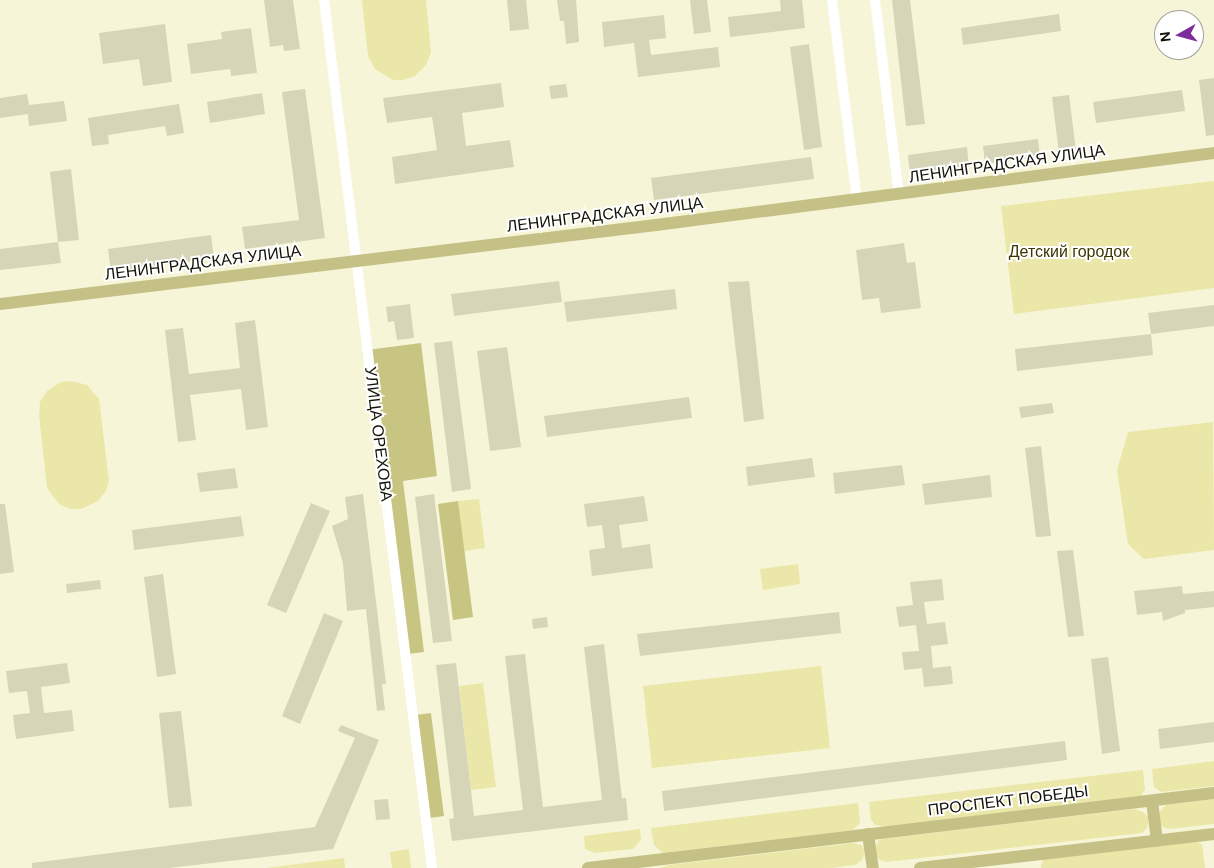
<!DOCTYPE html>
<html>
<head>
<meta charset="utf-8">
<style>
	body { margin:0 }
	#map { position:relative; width:1214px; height:868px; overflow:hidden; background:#f7f5d7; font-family:"DM Sans",sans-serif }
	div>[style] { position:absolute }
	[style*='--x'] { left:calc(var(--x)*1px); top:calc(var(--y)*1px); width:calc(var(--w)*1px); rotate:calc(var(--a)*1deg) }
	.green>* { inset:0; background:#ebe7a9 }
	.forest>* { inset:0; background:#c8c481 }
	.building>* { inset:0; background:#d6d5b8 }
	.minor>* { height:10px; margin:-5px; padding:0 5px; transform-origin:5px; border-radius:5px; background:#fff }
	.major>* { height:12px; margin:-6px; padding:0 6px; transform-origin:6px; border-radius:6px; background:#c5c186 }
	span { translate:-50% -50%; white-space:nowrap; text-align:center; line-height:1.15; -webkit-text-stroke:4px #fff; paint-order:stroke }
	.street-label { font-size:16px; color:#141309 }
	.park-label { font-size:16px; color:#3b3600 }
	.north { position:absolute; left:1154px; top:10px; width:50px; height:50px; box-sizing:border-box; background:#fff; border:1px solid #a1a19d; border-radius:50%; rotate:263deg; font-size:14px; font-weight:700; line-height:20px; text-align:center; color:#141309 }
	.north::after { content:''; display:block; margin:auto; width:18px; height:22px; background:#7d2c9c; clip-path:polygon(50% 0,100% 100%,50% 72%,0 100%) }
</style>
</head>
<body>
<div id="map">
	<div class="green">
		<i style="clip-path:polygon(362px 0,426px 0,431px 52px,426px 65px,415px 76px,403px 80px,393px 80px,375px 69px,368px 56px)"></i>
		<i style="clip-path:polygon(1214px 181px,1214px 288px,1014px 314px,1001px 206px)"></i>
		<i style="clip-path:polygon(71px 381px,87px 385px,99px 399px,109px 481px,106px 491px,98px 501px,81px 509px,70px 509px,59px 504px,47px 488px,39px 415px,40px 402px,47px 391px,61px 382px)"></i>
		<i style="clip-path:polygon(1213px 422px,1214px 550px,1144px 559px,1128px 544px,1117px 470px,1128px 432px)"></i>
		<i style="clip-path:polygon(479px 499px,485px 548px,464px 551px,458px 501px)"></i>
		<i style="clip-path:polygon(798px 564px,800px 584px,763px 590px,760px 569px)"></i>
		<i style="clip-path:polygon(821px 666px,830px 748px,652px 768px,643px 686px)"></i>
		<i style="clip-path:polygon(483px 683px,496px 787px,471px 790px,459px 686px)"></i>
		<i style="clip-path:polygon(1214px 761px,1214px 786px,1161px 792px,1154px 787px,1152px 769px)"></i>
		<i style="clip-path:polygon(1143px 770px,1145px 789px,1141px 796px,886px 827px,875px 825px,871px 819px,869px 802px)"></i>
		<i style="clip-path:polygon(1214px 799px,1214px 824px,1170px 829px,1160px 826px,1159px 812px,1166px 805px)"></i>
		<i style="clip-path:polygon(858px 803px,860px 823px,853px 830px,663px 853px,654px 845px,651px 828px)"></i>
		<i style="clip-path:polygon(1134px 809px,1143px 812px,1149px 818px,1147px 828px,1142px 833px,886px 862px,878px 859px,875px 848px,879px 840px,883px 839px)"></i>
		<i style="clip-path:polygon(640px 829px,641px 840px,633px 849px,595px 853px,585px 849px,584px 836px)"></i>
		<i style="clip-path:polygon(1197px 841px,1202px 845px,1205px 868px,1041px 868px,1043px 857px)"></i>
		<i style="clip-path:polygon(853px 843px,861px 845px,865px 850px,862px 860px,855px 865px,831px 868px,660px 868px,669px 865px)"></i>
		<i style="clip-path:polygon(409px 849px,411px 868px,392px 868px,390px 852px)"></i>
		<i style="clip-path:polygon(344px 858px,345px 868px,266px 868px)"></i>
	</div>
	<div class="forest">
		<i style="clip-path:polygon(421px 343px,437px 476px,403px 481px,424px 652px,408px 654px,367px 350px)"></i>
		<i style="clip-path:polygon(458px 501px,473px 617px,453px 620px,438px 504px)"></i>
		<i style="clip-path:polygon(431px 713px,444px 816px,429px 818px,416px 715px)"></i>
	</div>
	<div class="building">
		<i style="clip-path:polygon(264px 0,293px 0,300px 49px,284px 51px,283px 45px,270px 47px)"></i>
		<i style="clip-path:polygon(507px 0,526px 0,529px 29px,510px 31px)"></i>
		<i style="clip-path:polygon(557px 0,576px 0,579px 42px,566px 44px,564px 21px,560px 21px)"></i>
		<i style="clip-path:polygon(690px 0,707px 0,711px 32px,694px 34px)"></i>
		<i style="clip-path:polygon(780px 0,802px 0,805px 28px,730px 37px,728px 17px,781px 11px)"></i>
		<i style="clip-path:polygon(892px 0,910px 0,925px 124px,906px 126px)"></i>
		<i style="clip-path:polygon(1059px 14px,1061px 31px,963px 45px,961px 28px)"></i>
		<i style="clip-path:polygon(664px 15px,666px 38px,649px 40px,651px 55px,718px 47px,720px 67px,638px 77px,634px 43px,604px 47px,602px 22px)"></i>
		<i style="clip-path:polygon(165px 24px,172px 82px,143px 86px,139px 59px,103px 64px,99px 33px)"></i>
		<i style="clip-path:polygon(251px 28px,257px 73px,231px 76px,230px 69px,191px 74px,187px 44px,222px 39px,221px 32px)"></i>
		<i style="clip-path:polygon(809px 44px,822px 147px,804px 150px,790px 47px)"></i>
		<i style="clip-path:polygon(1214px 78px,1214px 135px,1206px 136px,1199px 80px)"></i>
		<i style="clip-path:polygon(501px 83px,504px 107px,462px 113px,466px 146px,510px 140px,514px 167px,395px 184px,392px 157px,437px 150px,432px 117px,387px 123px,383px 98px)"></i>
		<i style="clip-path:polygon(566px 84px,568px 97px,551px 99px,549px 86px)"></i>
		<i style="clip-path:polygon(305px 89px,325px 238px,245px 249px,242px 227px,299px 220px,282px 92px)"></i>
		<i style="clip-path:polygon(1182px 90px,1185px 111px,1096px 123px,1093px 102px)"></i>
		<i style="clip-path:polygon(262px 93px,265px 114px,210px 123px,207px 102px)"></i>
		<i style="clip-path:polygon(27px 94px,29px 105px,64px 101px,67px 121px,29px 126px,28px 114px,0 118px,0 98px)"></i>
		<i style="clip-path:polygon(1069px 95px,1076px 151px,1059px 153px,1052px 97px)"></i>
		<i style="clip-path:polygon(179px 104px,184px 133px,167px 136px,165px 126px,108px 135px,109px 144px,92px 146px,88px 118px)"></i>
		<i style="clip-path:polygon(1038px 139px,1040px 157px,985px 164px,983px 146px)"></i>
		<i style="clip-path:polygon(967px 147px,969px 167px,910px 175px,908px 155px)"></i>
		<i style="clip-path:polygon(811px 157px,814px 179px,654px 200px,651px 178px)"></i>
		<i style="clip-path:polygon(71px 169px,79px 240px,58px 242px,50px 172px)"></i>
		<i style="clip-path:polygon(211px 235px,214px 258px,111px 272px,108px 249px)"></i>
		<i style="clip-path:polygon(58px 242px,61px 263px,0 270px,0 249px)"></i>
		<i style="clip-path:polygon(904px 243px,907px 263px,915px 262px,921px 308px,881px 313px,879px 298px,862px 300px,856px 250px)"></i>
		<i style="clip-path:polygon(559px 281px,562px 302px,454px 316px,451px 294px)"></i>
		<i style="clip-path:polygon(749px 281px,764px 419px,744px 422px,728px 282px)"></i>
		<i style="clip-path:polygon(675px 289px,677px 309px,567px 322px,564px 302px)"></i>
		<i style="clip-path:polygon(410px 304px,414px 338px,397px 340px,394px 321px,388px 322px,386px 307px)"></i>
		<i style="clip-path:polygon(1214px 305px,1214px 326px,1151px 334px,1148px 313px)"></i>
		<i style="clip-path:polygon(255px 320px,268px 427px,246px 430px,241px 389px,190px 395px,196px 440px,178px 442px,165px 330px,183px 328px,189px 374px,240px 368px,235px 323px)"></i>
		<i style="clip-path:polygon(1151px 334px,1153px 355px,1017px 371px,1015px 349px)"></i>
		<i style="clip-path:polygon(452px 341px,471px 489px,452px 492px,434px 343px)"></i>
		<i style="clip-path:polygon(507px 347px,521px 447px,490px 451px,477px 351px)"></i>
		<i style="clip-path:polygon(689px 397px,692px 418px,547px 437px,544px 416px)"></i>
		<i style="clip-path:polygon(1052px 403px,1054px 413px,1021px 418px,1019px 407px)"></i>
		<i style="clip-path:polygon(1041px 446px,1051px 536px,1036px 537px,1025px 448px)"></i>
		<i style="clip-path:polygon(812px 458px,815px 477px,748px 486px,746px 467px)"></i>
		<i style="clip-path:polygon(902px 465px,905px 485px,835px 494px,833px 473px)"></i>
		<i style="clip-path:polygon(235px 468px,238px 488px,200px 492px,197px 473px)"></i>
		<i style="clip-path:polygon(990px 475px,992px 497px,925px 505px,922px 484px)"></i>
		<i style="clip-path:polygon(363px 494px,386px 684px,382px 684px,385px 710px,377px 711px,366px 609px,347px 611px,343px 563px,332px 526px,348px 519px,345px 497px)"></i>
		<i style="clip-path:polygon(434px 494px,452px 641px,433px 643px,415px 497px)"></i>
		<i style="clip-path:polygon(644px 496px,648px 521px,619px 525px,622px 548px,650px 544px,653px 568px,592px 576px,589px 550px,605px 548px,602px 525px,587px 527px,584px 504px)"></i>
		<i style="clip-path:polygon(311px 503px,330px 511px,286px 613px,267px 605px)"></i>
		<i style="clip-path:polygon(0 504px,5px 504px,14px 572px,0 574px)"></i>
		<i style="clip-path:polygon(241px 516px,244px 536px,134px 550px,132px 530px)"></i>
		<i style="clip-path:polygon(1073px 550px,1084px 636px,1068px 637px,1057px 551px)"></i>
		<i style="clip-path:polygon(163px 574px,176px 674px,157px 677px,144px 577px)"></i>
		<i style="clip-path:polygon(942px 579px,944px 600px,924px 602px,927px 624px,945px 622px,948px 644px,931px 646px,933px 668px,951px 666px,953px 684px,924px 687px,922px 668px,904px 670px,902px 652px,919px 651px,916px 625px,899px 627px,896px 607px,913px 605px,910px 582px)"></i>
		<i style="clip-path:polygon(100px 580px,101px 589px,67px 593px,66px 584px)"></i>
		<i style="clip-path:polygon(1182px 586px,1183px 594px,1214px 591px,1214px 607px,1185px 610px,1185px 613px,1163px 621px,1162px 612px,1137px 615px,1134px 591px)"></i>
		<i style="clip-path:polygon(839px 612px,841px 633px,640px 656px,637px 634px)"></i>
		<i style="clip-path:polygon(324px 613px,343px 621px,300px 724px,282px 716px)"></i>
		<i style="clip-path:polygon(547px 617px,548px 627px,533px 629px,532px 619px)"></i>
		<i style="clip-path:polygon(604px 644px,622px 798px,626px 798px,628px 820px,452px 841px,449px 819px,454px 818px,436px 665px,456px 663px,474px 816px,523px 810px,505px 656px,525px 654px,543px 807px,602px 800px,584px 647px)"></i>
		<i style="clip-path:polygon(1108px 657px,1120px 751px,1102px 754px,1091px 659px)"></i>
		<i style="clip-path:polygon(67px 663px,70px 683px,41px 687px,44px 713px,72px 710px,74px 731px,16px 739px,13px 715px,30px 713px,27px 691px,9px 693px,6px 671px)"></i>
		<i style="clip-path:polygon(181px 711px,192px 806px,169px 808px,159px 713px)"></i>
		<i style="clip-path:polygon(1214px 722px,1214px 742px,1160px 749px,1158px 729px)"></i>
		<i style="clip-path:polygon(341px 725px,379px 740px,333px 849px,169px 868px,32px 868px,32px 863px,315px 827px,355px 738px,338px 731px)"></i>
		<i style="clip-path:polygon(1065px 741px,1067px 760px,664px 811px,662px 791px)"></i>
		<i style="clip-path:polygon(388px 799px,390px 819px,376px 820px,374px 800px)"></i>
	</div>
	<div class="minor">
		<i style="--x:324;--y:0;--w:875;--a:82.91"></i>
		<i style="--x:832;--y:0;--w:202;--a:82.9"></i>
		<i style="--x:875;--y:0;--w:196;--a:83"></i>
	</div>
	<div class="major">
		<i style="--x:0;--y:304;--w:661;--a:-6.87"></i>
		<i style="--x:656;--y:225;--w:563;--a:-7.35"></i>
		<i style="--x:1152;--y:801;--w:40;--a:82.9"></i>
		<i style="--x:868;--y:834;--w:34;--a:82"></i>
		<i style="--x:588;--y:868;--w:630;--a:-6.83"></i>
		<i style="--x:920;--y:868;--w:296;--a:-6.6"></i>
	</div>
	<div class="street-label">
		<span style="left:1007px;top:164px;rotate:-8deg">ЛЕНИНГРАДСКАЯ УЛИЦА</span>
		<span style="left:605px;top:215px;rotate:-7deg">ЛЕНИНГРАДСКАЯ УЛИЦА</span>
		<span style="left:203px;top:263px;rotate:-7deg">ЛЕНИНГРАДСКАЯ УЛИЦА</span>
		<span style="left:378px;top:434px;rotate:83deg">УЛИЦА ОРЕХОВА</span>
		<span style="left:1008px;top:801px;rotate:-7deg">ПРОСПЕКТ ПОБЕДЫ</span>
	</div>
	<div class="park-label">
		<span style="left:1069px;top:252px">Детский городок</span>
	</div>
	<div class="north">N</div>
</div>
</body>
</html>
